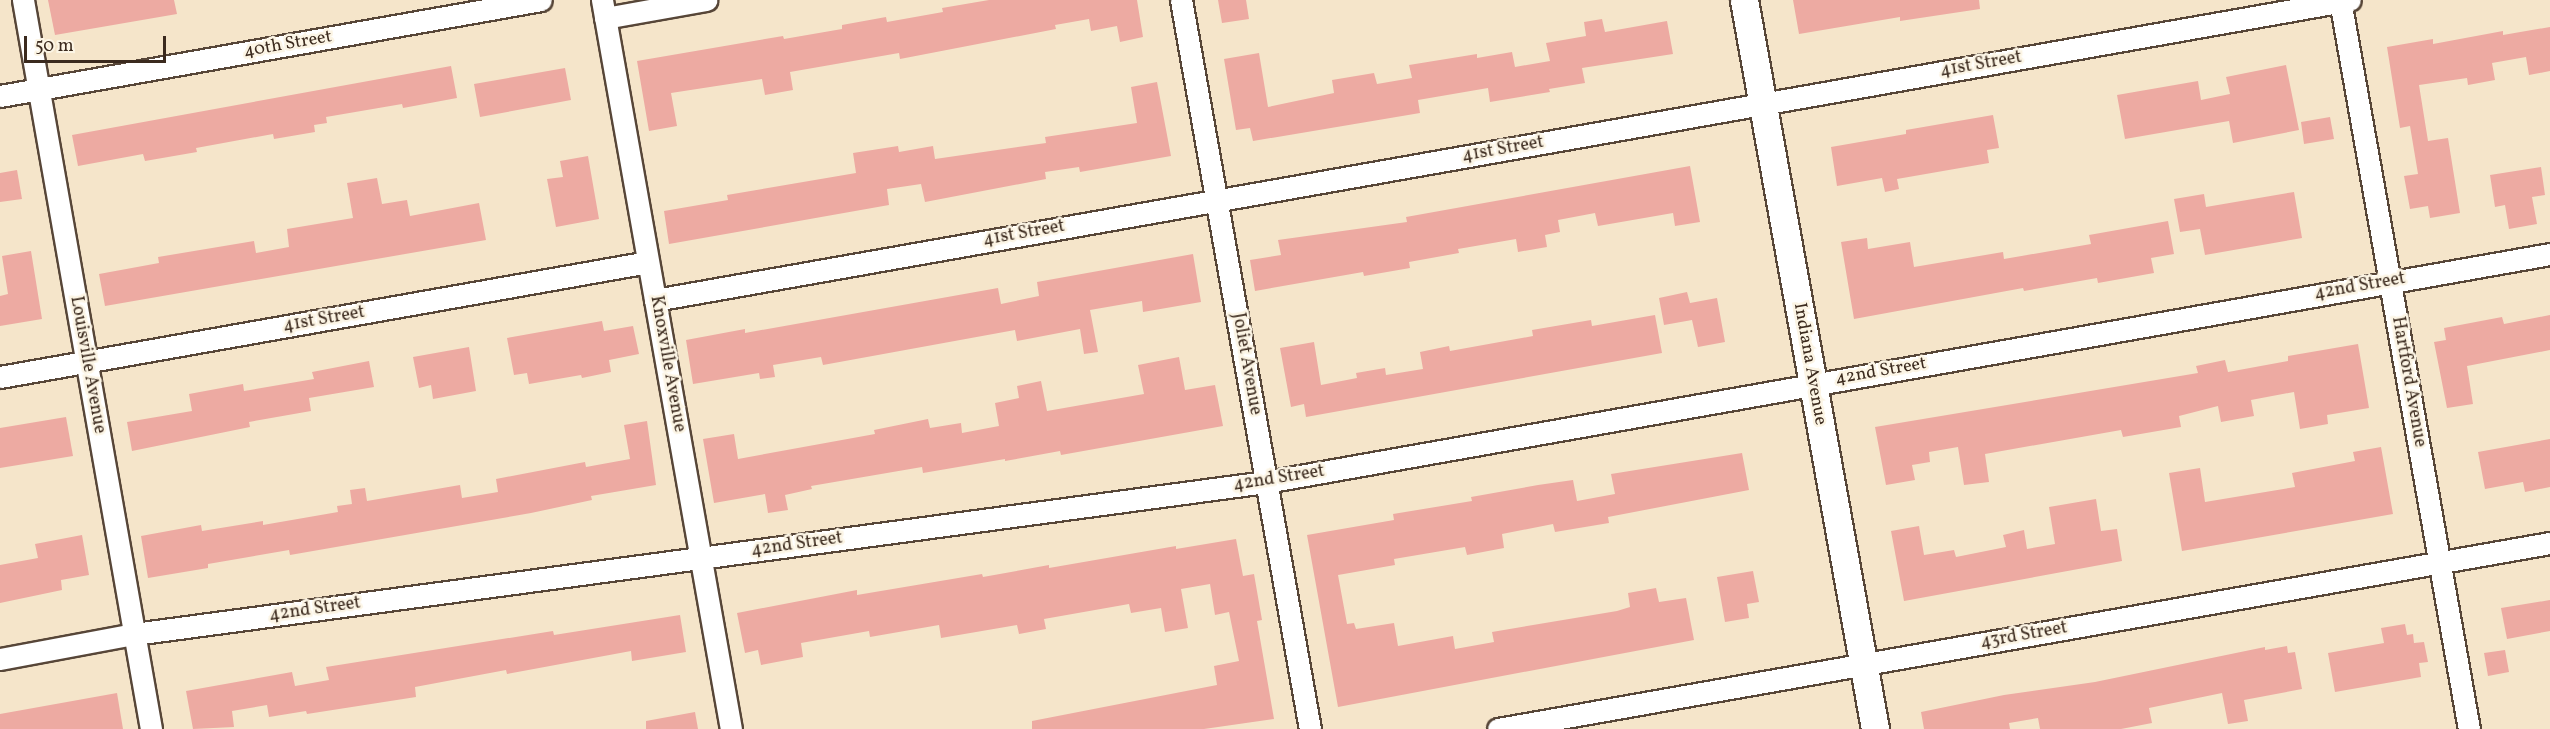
<!DOCTYPE html>
<html>
<head>
<meta charset="utf-8">
<style>
	body { margin:0 }
	#map { position:relative; width:2550px; height:729px; overflow:hidden; background:#f5e5ca; font-family:Vollkorn,serif }
	div>[style] { position:absolute }
	[style*='--x'] { left:calc(var(--x)*1px); top:calc(var(--y)*1px); width:calc(var(--w)*1px); rotate:calc(var(--a)*1deg) }
	.building>* { inset:0; background:#edaaa2 }
	.roads { filter:drop-shadow(2px 0 #574638) drop-shadow(-2px 0 #574638) drop-shadow(0 2px #574638) drop-shadow(0 -2px #574638) }
	.minor>* { height:21px; margin:-10.5px; padding:0 10.5px; transform-origin:10.5px; border-radius:10.5px; background:#fff }
	.major>* { height:27px; margin:-13.5px; padding:0 13.5px; transform-origin:13.5px; border-radius:13.5px; background:#fff }
	span { translate:-50% -50%; white-space:nowrap; text-align:center; line-height:1.15; -webkit-text-stroke:5px #fcf5e5; paint-order:stroke }
	.street-label { font-size:18px; color:#3b2a1e }
	.scale { position:absolute; left:24px; top:36px; width:142px; height:27px; box-sizing:border-box; border:3px solid #3b2a1e; border-top:0; padding-left:8px; font-size:18px; line-height:21px; white-space:nowrap; color:#3b2a1e; -webkit-text-stroke:4px #fcf5e5; paint-order:stroke }
</style>
</head>
<body>
<div id="map">
	<div class="building">
		<i style="clip-path:polygon(48px 0,174px 0,177px 14px,55px 35px)"></i>
		<i style="clip-path:polygon(989px 0,1137px 0,1143px 37px,1120px 42px,1117px 26px,1091px 31px,1089px 19px,1055px 25px,1056px 29px,900px 59px,899px 53px,790px 72px,793px 90px,765px 95px,762px 79px,671px 93px,677px 126px,649px 131px,637px 61px,783px 36px,784px 39px,842px 29px,842px 25px,886px 17px,887px 22px,943px 12px,942px 8px)"></i>
		<i style="clip-path:polygon(1218px 0,1246px 0,1249px 19px,1222px 23px)"></i>
		<i style="clip-path:polygon(1793px 0,1979px 0,1980px 9px,1900px 21px,1900px 17px,1799px 34px)"></i>
		<i style="clip-path:polygon(1602px 19px,1605px 32px,1667px 21px,1673px 54px,1582px 68px,1585px 83px,1549px 89px,1550px 92px,1490px 102px,1488px 88px,1418px 100px,1420px 113px,1253px 141px,1250px 128px,1236px 130px,1224px 59px,1259px 53px,1268px 107px,1334px 93px,1332px 80px,1374px 73px,1377px 84px,1412px 78px,1409px 65px,1477px 54px,1477px 58px,1512px 52px,1515px 67px,1550px 61px,1546px 43px,1586px 36px,1584px 22px)"></i>
		<i style="clip-path:polygon(2550px 27px,2550px 71px,2529px 75px,2526px 57px,2492px 63px,2495px 80px,2468px 85px,2467px 78px,2419px 85px,2428px 141px,2448px 138px,2460px 213px,2430px 218px,2428px 206px,2410px 209px,2404px 176px,2418px 174px,2410px 126px,2400px 128px,2387px 47px,2433px 39px,2433px 44px,2503px 31px,2503px 35px)"></i>
		<i style="clip-path:polygon(2286px 65px,2299px 130px,2233px 143px,2229px 121px,2125px 139px,2117px 95px,2198px 81px,2201px 100px,2230px 94px,2226px 77px)"></i>
		<i style="clip-path:polygon(451px 66px,457px 98px,403px 108px,402px 104px,326px 117px,327px 123px,314px 125px,315px 132px,274px 139px,273px 134px,196px 148px,197px 152px,145px 161px,143px 154px,78px 166px,72px 135px)"></i>
		<i style="clip-path:polygon(565px 68px,571px 100px,480px 117px,474px 84px)"></i>
		<i style="clip-path:polygon(1157px 82px,1171px 156px,1080px 172px,1079px 167px,1045px 172px,1046px 179px,925px 202px,921px 184px,887px 189px,889px 205px,669px 244px,664px 211px,728px 200px,727px 195px,856px 173px,853px 153px,898px 146px,899px 152px,933px 146px,935px 159px,1046px 143px,1045px 137px,1137px 123px,1131px 87px)"></i>
		<i style="clip-path:polygon(1993px 115px,1999px 148px,1987px 150px,1989px 163px,1897px 179px,1899px 189px,1885px 192px,1882px 178px,1837px 186px,1831px 147px,1906px 134px,1906px 130px)"></i>
		<i style="clip-path:polygon(2330px 117px,2334px 139px,2304px 144px,2301px 122px)"></i>
		<i style="clip-path:polygon(588px 156px,599px 219px,556px 227px,547px 179px,563px 177px,560px 161px)"></i>
		<i style="clip-path:polygon(1690px 166px,1700px 222px,1675px 226px,1673px 213px,1598px 226px,1595px 213px,1558px 220px,1560px 232px,1545px 235px,1547px 247px,1518px 252px,1516px 239px,1458px 249px,1459px 253px,1409px 262px,1410px 268px,1364px 276px,1363px 272px,1255px 291px,1250px 260px,1281px 255px,1278px 240px,1407px 222px,1406px 217px)"></i>
		<i style="clip-path:polygon(2541px 167px,2545px 195px,2532px 197px,2537px 224px,2509px 229px,2505px 205px,2495px 207px,2490px 175px)"></i>
		<i style="clip-path:polygon(17px 170px,22px 199px,0 202px,0 173px)"></i>
		<i style="clip-path:polygon(377px 178px,382px 204px,407px 200px,410px 216px,479px 203px,486px 240px,105px 306px,99px 274px,159px 263px,158px 257px,254px 241px,256px 253px,289px 247px,287px 229px,353px 218px,347px 183px)"></i>
		<i style="clip-path:polygon(2294px 192px,2302px 238px,2205px 255px,2200px 229px,2180px 232px,2174px 199px,2204px 194px,2206px 207px)"></i>
		<i style="clip-path:polygon(2168px 221px,2174px 254px,2151px 258px,2154px 273px,2098px 283px,2097px 278px,2024px 291px,2023px 288px,1854px 319px,1841px 242px,1867px 238px,1868px 249px,1910px 242px,1914px 267px,2003px 252px,2004px 259px,2091px 244px,2089px 235px)"></i>
		<i style="clip-path:polygon(31px 251px,42px 319px,0 326px,0 296px,8px 294px,2px 256px)"></i>
		<i style="clip-path:polygon(1193px 254px,1201px 302px,1143px 312px,1142px 301px,1090px 310px,1098px 352px,1084px 354px,1080px 329px,1017px 341px,1015px 330px,823px 365px,821px 357px,773px 365px,775px 377px,760px 379px,759px 373px,693px 384px,686px 340px,745px 329px,745px 333px,998px 288px,1001px 304px,1039px 296px,1037px 282px)"></i>
		<i style="clip-path:polygon(1687px 292px,1690px 303px,1717px 298px,1725px 342px,1698px 347px,1692px 320px,1664px 325px,1659px 298px)"></i>
		<i style="clip-path:polygon(1655px 315px,1662px 353px,1306px 417px,1304px 404px,1291px 407px,1280px 348px,1314px 342px,1321px 385px,1357px 378px,1356px 373px,1385px 368px,1386px 375px,1423px 369px,1420px 352px,1449px 346px,1450px 351px,1533px 336px,1532px 330px,1591px 320px,1592px 326px)"></i>
		<i style="clip-path:polygon(2550px 315px,2550px 350px,2467px 366px,2473px 404px,2447px 408px,2434px 342px,2446px 340px,2444px 328px,2502px 317px,2504px 324px)"></i>
		<i style="clip-path:polygon(602px 321px,604px 331px,633px 326px,639px 354px,609px 360px,611px 372px,582px 378px,581px 375px,529px 384px,527px 373px,514px 375px,507px 338px)"></i>
		<i style="clip-path:polygon(2358px 344px,2369px 408px,2327px 415px,2328px 424px,2300px 429px,2294px 392px,2251px 400px,2254px 416px,2221px 422px,2218px 406px,2179px 416px,2181px 427px,2123px 437px,2121px 430px,1985px 454px,1989px 482px,1964px 485px,1958px 447px,1929px 452px,1930px 462px,1912px 465px,1915px 480px,1886px 485px,1875px 427px,2198px 373px,2196px 366px,2225px 360px,2228px 372px,2288px 361px,2288px 356px)"></i>
		<i style="clip-path:polygon(469px 347px,476px 391px,433px 399px,431px 385px,419px 388px,413px 357px)"></i>
		<i style="clip-path:polygon(1179px 357px,1185px 390px,1215px 385px,1223px 426px,1061px 455px,1060px 451px,1005px 461px,1005px 459px,923px 473px,922px 467px,811px 486px,812px 489px,785px 495px,788px 510px,768px 513px,765px 494px,714px 503px,703px 439px,734px 434px,738px 459px,875px 434px,874px 430px,928px 419px,930px 428px,961px 423px,962px 433px,999px 426px,995px 403px,1019px 398px,1017px 386px,1041px 381px,1047px 411px,1144px 394px,1138px 365px)"></i>
		<i style="clip-path:polygon(369px 361px,374px 387px,309px 398px,311px 411px,249px 422px,250px 427px,132px 451px,127px 422px,192px 411px,189px 394px,243px 384px,244px 391px,314px 379px,312px 372px)"></i>
		<i style="clip-path:polygon(66px 417px,73px 456px,0 468px,0 428px)"></i>
		<i style="clip-path:polygon(647px 421px,656px 485px,591px 496px,592px 500px,531px 513px,290px 555px,289px 550px,208px 564px,208px 568px,148px 578px,141px 536px,201px 525px,202px 531px,263px 521px,263px 525px,338px 512px,337px 506px,352px 504px,350px 490px,365px 488px,367px 501px,460px 485px,462px 498px,498px 492px,496px 479px,585px 462px,586px 467px,630px 459px,624px 425px)"></i>
		<i style="clip-path:polygon(2550px 439px,2550px 487px,2525px 492px,2523px 482px,2485px 489px,2478px 452px)"></i>
		<i style="clip-path:polygon(2381px 447px,2393px 514px,2182px 551px,2169px 473px,2200px 468px,2205px 502px,2295px 487px,2292px 473px,2355px 461px,2353px 452px)"></i>
		<i style="clip-path:polygon(1742px 453px,1749px 490px,1608px 517px,1609px 523px,1555px 532px,1553px 524px,1502px 534px,1504px 548px,1467px 555px,1465px 547px,1394px 559px,1395px 565px,1338px 575px,1347px 624px,1354px 623px,1356px 629px,1394px 623px,1398px 646px,1453px 636px,1455px 649px,1494px 642px,1492px 632px,1617px 611px,1630px 607px,1628px 593px,1656px 588px,1659px 602px,1686px 598px,1694px 640px,1338px 707px,1307px 535px,1394px 520px,1393px 514px,1472px 501px,1471px 497px,1538px 485px,1573px 480px,1577px 501px,1615px 494px,1611px 474px)"></i>
		<i style="clip-path:polygon(2096px 499px,2101px 531px,2117px 529px,2122px 561px,1904px 601px,1891px 531px,1919px 526px,1924px 555px,1954px 550px,1956px 557px,2006px 547px,2003px 535px,2024px 530px,2027px 549px,2055px 544px,2049px 507px)"></i>
		<i style="clip-path:polygon(82px 535px,89px 575px,61px 580px,62px 590px,0 603px,0 565px,38px 558px,35px 544px)"></i>
		<i style="clip-path:polygon(1236px 539px,1243px 576px,1254px 574px,1262px 620px,1257px 621px,1274px 719px,1204px 729px,1032px 729px,1032px 721px,1217px 685px,1214px 666px,1239px 661px,1229px 612px,1215px 615px,1210px 584px,1181px 589px,1188px 628px,1165px 632px,1161px 608px,1131px 613px,1129px 604px,1044px 619px,1046px 629px,1019px 634px,1017px 625px,941px 638px,939px 625px,870px 637px,869px 631px,801px 643px,803px 657px,761px 665px,758px 650px,745px 653px,737px 613px,857px 590px,857px 595px,982px 574px,983px 577px,1049px 565px,1049px 568px,1176px 546px,1176px 549px)"></i>
		<i style="clip-path:polygon(1753px 571px,1759px 602px,1747px 604px,1749px 618px,1725px 622px,1717px 577px)"></i>
		<i style="clip-path:polygon(2550px 600px,2550px 631px,2507px 639px,2501px 608px)"></i>
		<i style="clip-path:polygon(680px 615px,686px 652px,632px 661px,631px 651px,507px 674px,506px 670px,415px 687px,416px 697px,307px 714px,306px 711px,269px 717px,267px 705px,232px 711px,234px 727px,193px 729px,186px 691px,292px 672px,295px 686px,329px 680px,326px 667px,553px 631px,554px 635px)"></i>
		<i style="clip-path:polygon(2405px 624px,2407px 635px,2413px 634px,2414px 643px,2424px 642px,2428px 662px,2419px 663px,2421px 677px,2335px 692px,2328px 653px,2384px 643px,2381px 628px)"></i>
		<i style="clip-path:polygon(2287px 646px,2288px 653px,2295px 652px,2302px 689px,2244px 700px,2248px 721px,2228px 724px,2222px 693px,2149px 708px,2152px 723px,2121px 729px,2040px 729px,2038px 718px,2009px 723px,2010px 729px,1924px 729px,1921px 712px,2004px 695px,2095px 682px,2265px 647px,2265px 650px)"></i>
		<i style="clip-path:polygon(2505px 650px,2509px 672px,2488px 676px,2484px 653px)"></i>
		<i style="clip-path:polygon(117px 693px,123px 729px,0 729px,0 714px)"></i>
		<i style="clip-path:polygon(695px 712px,698px 729px,646px 729px,646px 721px)"></i>
	</div>
	<div class="roads">
		<div class="minor">
			<i style="--x:23;--y:0;--w:740;--a:80.04"></i>
			<i style="--x:602;--y:0;--w:740;--a:79.97"></i>
			<i style="--x:1181;--y:0;--w:740;--a:79.97"></i>
			<i style="--x:2340;--y:0;--w:740;--a:79.97"></i>
			<i style="--x:605;--y:18;--w:103;--a:-10.1"></i>
			<i style="--x:0;--y:96;--w:549;--a:-10.06"></i>
			<i style="--x:655;--y:300;--w:1721;--a:-10.04"></i>
			<i style="--x:0;--y:377;--w:658;--a:-10.06"></i>
			<i style="--x:0;--y:659;--w:136;--a:-10.6"></i>
			<i style="--x:134;--y:634;--w:1142;--a:-7.65"></i>
			<i style="--x:1266;--y:482;--w:1304;--a:-10.07"></i>
			<i style="--x:1498;--y:729;--w:1068;--a:-10.03"></i>
		</div>
		<div class="major">
			<i style="--x:1744;--y:0;--w:741;--a:79.81"></i>
		</div>
	</div>
	<div class="street-label">
		<span style="left:288px;top:45px;rotate:-10deg">40th Street</span>
		<span style="left:1981px;top:65px;rotate:-10deg">41st Street</span>
		<span style="left:1503px;top:150px;rotate:-10deg">41st Street</span>
		<span style="left:1024px;top:234px;rotate:-10deg">41st Street</span>
		<span style="left:2360px;top:287px;rotate:-10deg">42nd Street</span>
		<span style="left:324px;top:320px;rotate:-10deg">41st Street</span>
		<span style="left:667px;top:364px;rotate:80deg">Knoxville Avenue</span>
		<span style="left:1246px;top:364px;rotate:80deg">Joliet Avenue</span>
		<span style="left:1809px;top:364px;rotate:80deg">Indiana Avenue</span>
		<span style="left:87px;top:365px;rotate:80deg">Louisville Avenue</span>
		<span style="left:1881px;top:372px;rotate:-10deg">42nd Street</span>
		<span style="left:2408px;top:382px;rotate:80deg">Hartford Avenue</span>
		<span style="left:1279px;top:479px;rotate:-9deg">42nd Street</span>
		<span style="left:797px;top:545px;rotate:-8deg">42nd Street</span>
		<span style="left:315px;top:610px;rotate:-8deg">42nd Street</span>
		<span style="left:2024px;top:636px;rotate:-10deg">43rd Street</span>
	</div>
	<div class="scale">50 m</div>
</div>
</body>
</html>
